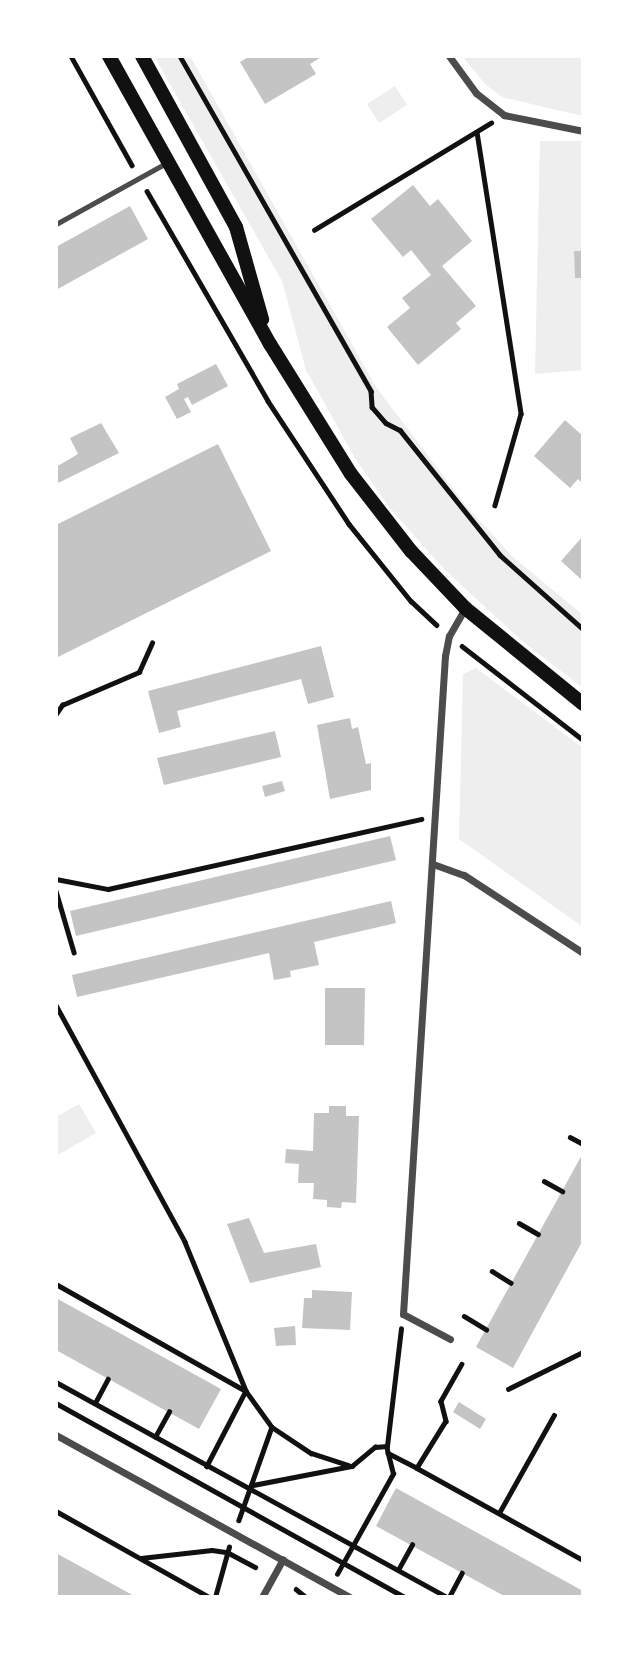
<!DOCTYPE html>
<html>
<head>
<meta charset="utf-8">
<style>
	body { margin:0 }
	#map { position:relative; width:639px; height:1653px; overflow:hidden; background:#fff; font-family:"DejaVu Sans",sans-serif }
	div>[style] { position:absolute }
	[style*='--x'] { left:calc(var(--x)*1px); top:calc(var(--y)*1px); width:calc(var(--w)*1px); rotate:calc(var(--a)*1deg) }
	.green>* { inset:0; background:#eee }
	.building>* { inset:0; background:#c4c4c4 }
	.path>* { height:4.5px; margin:-2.25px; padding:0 2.25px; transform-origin:2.25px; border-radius:2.25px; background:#111 }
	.service>* { height:5px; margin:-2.5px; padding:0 2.5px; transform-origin:2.5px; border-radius:2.5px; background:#4c4c4c }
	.minor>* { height:7px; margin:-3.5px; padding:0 3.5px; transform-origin:3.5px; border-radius:3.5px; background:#4c4c4c }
	.secondary>* { height:14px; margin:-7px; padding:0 7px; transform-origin:7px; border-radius:7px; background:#111 }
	span { translate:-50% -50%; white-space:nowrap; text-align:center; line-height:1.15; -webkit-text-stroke:7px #fff; paint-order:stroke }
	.frame { position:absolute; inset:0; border:58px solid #fff; pointer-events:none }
</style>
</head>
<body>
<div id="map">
	<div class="green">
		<i style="clip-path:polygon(154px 56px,190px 56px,376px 387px,467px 507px,513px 557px,583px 615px,583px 688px,522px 641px,442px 567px,389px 507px,355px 458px,306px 370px,282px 281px)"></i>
		<i style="clip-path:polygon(462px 56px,583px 56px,583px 116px,502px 97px,485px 84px)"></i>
		<i style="clip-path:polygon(395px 86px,407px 105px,379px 123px,367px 104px)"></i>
		<i style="clip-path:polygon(540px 141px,583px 141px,583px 370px,535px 374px)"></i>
		<i style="clip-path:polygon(476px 668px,583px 748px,583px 927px,459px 839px,463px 674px)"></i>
		<i style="clip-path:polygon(79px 1104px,96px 1133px,56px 1156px,56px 1117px)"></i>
	</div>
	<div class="building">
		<i style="clip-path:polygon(250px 56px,323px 56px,310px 64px,316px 74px,265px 104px,240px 62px)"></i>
		<i style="clip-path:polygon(413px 185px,430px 206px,438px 199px,472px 241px,442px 266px,476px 306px,456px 323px,461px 329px,418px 365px,387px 327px,410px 308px,402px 298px,431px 275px,411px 250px,403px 257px,371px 219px)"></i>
		<i style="clip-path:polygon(130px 206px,148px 239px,56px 290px,56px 247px)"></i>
		<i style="clip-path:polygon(574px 251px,583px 251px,583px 278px,575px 278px)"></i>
		<i style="clip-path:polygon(216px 364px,228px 386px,192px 405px,188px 397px,184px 399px,191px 412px,177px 419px,165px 397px,179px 389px,177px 384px)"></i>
		<i style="clip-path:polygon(565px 420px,583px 436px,583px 484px,578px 479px,570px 488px,534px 456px)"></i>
		<i style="clip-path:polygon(101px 423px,119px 453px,56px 484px,56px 467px,78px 454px,70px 438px)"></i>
		<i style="clip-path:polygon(218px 444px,271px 551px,56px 658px,56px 525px)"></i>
		<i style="clip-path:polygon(583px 536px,583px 581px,561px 561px)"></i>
		<i style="clip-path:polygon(321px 646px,334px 697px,308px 704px,301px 679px,177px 711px,181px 727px,159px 733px,148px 691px)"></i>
		<i style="clip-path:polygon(350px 718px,352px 729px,358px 727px,366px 764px,371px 763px,371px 790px,330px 799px,317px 725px)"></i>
		<i style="clip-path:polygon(275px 731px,281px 757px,164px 785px,157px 758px)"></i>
		<i style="clip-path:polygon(282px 781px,285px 791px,265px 797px,262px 786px)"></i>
		<i style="clip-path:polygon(390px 836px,396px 860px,76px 936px,70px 911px)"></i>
		<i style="clip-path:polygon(391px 901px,396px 923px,314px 942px,319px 965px,290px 971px,291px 977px,274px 980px,269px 953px,77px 997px,72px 975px)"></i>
		<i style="clip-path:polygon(325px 988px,365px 988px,364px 1045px,325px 1045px)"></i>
		<i style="clip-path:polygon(329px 1106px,346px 1106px,346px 1116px,359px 1116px,356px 1203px,342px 1202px,341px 1208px,327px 1207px,327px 1200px,313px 1199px,314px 1183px,298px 1183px,299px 1164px,285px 1163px,286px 1149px,313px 1151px,314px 1113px,329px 1113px)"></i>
		<i style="clip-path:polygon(583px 1153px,583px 1240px,513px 1368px,476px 1347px)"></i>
		<i style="clip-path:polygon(249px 1218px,264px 1253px,316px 1244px,321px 1267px,250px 1283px,227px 1224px)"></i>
		<i style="clip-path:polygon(312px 1290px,352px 1292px,350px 1330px,302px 1328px,304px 1298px,312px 1298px)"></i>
		<i style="clip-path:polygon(56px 1298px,221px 1389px,199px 1429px,56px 1350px)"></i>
		<i style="clip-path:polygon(295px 1326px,296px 1345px,276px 1346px,274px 1328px)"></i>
		<i style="clip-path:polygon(459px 1402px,486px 1419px,480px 1429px,453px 1412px)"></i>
		<i style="clip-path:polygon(396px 1488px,583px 1591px,583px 1597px,506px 1597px,376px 1526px)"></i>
		<i style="clip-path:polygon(56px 1553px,136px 1597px,56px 1597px)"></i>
	</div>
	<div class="path">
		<i style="--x:71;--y:56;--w:125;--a:60.8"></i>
		<i style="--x:180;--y:56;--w:386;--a:60.3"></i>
		<i style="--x:371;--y:391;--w:16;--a:86"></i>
		<i style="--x:372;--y:407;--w:21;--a:49"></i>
		<i style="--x:386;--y:423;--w:16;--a:27"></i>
		<i style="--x:400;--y:430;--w:160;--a:51.3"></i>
		<i style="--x:500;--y:555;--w:111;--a:41.7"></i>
		<i style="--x:477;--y:132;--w:285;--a:81.1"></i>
		<i style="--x:521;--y:414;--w:95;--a:105.9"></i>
		<i style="--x:147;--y:191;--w:242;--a:60"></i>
		<i style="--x:268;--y:401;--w:147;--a:56.6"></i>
		<i style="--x:349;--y:524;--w:99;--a:51.2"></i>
		<i style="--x:411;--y:601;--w:35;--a:43"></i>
		<i style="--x:314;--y:230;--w:207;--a:-31.2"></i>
		<i style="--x:462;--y:646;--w:153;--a:37.8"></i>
		<i style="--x:56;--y:714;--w:11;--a:-56"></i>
		<i style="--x:62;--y:705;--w:84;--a:-23.2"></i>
		<i style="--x:139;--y:672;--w:32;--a:-66"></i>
		<i style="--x:56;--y:879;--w:53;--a:10.9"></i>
		<i style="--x:108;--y:889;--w:321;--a:-12.6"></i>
		<i style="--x:56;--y:891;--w:64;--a:73.6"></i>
		<i style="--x:56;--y:1005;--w:270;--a:61.4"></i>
		<i style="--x:185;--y:1242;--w:161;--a:67.7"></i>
		<i style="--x:246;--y:1391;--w:85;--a:117.5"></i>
		<i style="--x:570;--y:1137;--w:15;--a:28"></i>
		<i style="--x:544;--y:1181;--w:21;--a:29"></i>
		<i style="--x:519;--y:1223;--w:22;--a:30"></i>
		<i style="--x:492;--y:1271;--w:22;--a:32"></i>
		<i style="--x:56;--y:1284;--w:218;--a:29.4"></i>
		<i style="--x:246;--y:1391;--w:44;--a:54.2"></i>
		<i style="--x:272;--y:1427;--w:99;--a:109.5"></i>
		<i style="--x:464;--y:1316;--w:26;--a:31"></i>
		<i style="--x:462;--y:1364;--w:43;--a:119.6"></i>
		<i style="--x:441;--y:1401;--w:21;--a:76"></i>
		<i style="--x:446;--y:1421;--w:55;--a:121.7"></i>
		<i style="--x:417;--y:1468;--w:190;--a:29"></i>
		<i style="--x:56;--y:1382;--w:446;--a:28.8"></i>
		<i style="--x:508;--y:1389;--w:84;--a:-26.3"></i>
		<i style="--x:56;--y:1403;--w:399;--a:29.1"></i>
		<i style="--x:95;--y:1403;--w:27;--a:-62"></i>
		<i style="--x:272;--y:1427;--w:47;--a:33.7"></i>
		<i style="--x:311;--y:1453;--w:39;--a:18"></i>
		<i style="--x:155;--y:1437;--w:29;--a:-61"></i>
		<i style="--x:387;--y:1446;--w:118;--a:-83.2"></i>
		<i style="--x:253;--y:1485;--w:101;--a:-10.9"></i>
		<i style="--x:352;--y:1466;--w:30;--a:-40"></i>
		<i style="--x:375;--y:1447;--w:12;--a:-5"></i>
		<i style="--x:387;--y:1446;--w:7;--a:82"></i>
		<i style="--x:388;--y:1453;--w:33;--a:27"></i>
		<i style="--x:56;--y:1511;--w:176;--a:29.3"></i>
		<i style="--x:499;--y:1513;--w:112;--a:-60.7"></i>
		<i style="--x:141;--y:1558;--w:71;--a:-6.4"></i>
		<i style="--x:212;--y:1550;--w:15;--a:8"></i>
		<i style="--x:227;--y:1552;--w:32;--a:28"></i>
		<i style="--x:398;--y:1570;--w:29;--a:-61"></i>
		<i style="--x:337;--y:1574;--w:115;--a:-60.8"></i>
		<i style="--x:393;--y:1474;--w:21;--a:-104"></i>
		<i style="--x:296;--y:1589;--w:13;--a:39"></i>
		<i style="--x:215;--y:1597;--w:52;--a:-74.4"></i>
		<i style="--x:449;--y:1597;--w:27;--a:-62"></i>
	</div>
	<div class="service">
		<i style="--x:56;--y:224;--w:128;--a:-29"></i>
	</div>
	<div class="minor">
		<i style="--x:449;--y:56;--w:46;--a:53.9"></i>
		<i style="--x:476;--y:93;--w:36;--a:38"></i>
		<i style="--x:504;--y:115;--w:81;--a:11.4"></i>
		<i style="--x:433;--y:864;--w:33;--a:20"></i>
		<i style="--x:464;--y:875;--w:142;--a:33.2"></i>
		<i style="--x:450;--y:1339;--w:53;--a:-152"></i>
		<i style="--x:403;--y:1314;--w:659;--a:-86.35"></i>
		<i style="--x:445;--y:656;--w:20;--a:-79"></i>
		<i style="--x:449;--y:636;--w:32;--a:-60"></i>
		<i style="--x:56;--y:1435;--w:336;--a:28.9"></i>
		<i style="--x:262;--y:1597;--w:43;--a:-61.1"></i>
	</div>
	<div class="secondary">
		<i style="--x:109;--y:56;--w:330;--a:60.8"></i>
		<i style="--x:270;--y:344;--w:153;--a:58.1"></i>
		<i style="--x:351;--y:474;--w:98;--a:52.1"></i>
		<i style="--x:411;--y:551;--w:79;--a:46.5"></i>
		<i style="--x:465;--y:608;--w:152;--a:39.1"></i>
		<i style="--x:142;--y:56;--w:195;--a:61.2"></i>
		<i style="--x:236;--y:227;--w:96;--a:74.2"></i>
	</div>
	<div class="frame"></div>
</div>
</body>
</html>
